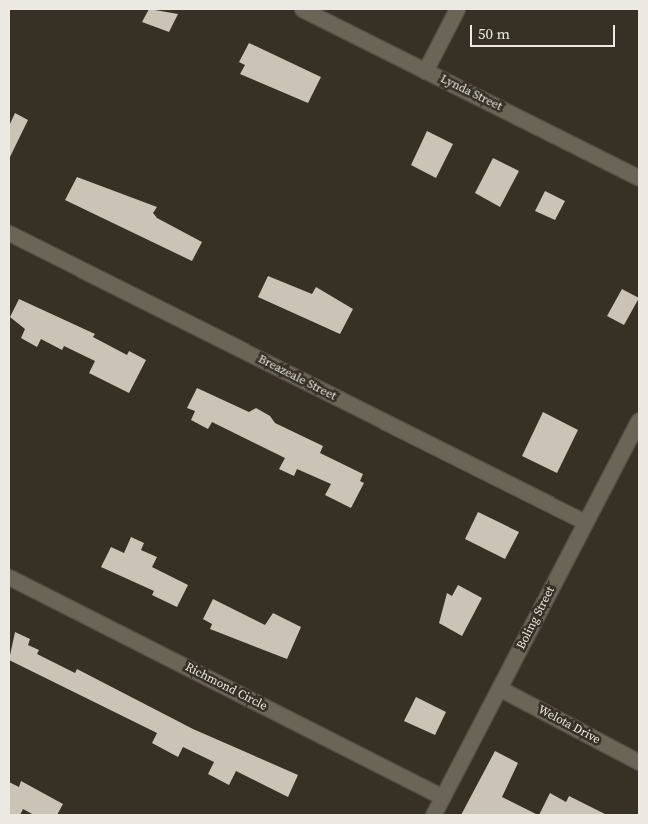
<!DOCTYPE html>
<html>
<head>
<meta charset="utf-8">
<style>
	body { margin:0 }
	#map { position:relative; width:648px; height:824px; overflow:hidden; background:#363025; font-family:"Source Serif 4",serif }
	div>[style] { position:absolute }
	[style*='--x'] { left:calc(var(--x)*1px); top:calc(var(--y)*1px); width:calc(var(--w)*1px); rotate:calc(var(--a)*1deg) }
	.building>* { inset:0; background:#cbc3b5 }
	.roads { filter:drop-shadow(1px 0 #534e44) drop-shadow(-1px 0 #534e44) drop-shadow(0 1px #534e44) drop-shadow(0 -1px #534e44) }
	.minor>* { height:15px; margin:-7.5px; padding:0 7.5px; transform-origin:7.5px; border-radius:7.5px; background:#6b6558 }
	span { translate:-50% -50%; white-space:nowrap; text-align:center; line-height:1.15; -webkit-text-stroke:5px #363025; paint-order:stroke }
	.street-label { font-size:12px; color:#ece9e2 }
	.frame { position:absolute; inset:0; border:10px solid #ece9e2; pointer-events:none }
	.scale { position:absolute; left:470px; top:25px; width:145px; height:22px; box-sizing:border-box; border:2px solid #ece9e2; border-top:0; padding-left:6px; font-size:15px; line-height:18px; white-space:nowrap; color:#ece9e2; -webkit-text-stroke:4px #363025; paint-order:stroke }
</style>
</head>
<body>
<div id="map">
	<div class="building">
		<i style="clip-path:polygon(149px 9px,178px 14px,169px 32px,142px 22px)"></i>
		<i style="clip-path:polygon(249px 43px,321px 77px,308px 103px,240px 74px,245px 65px,239px 62px)"></i>
		<i style="clip-path:polygon(15px 113px,28px 120px,9px 159px,9px 126px)"></i>
		<i style="clip-path:polygon(427px 131px,453px 144px,436px 178px,411px 165px)"></i>
		<i style="clip-path:polygon(493px 158px,519px 171px,500px 207px,475px 193px)"></i>
		<i style="clip-path:polygon(77px 177px,157px 207px,153px 213px,157px 218px,202px 242px,192px 261px,65px 200px)"></i>
		<i style="clip-path:polygon(545px 191px,565px 201px,555px 220px,535px 211px)"></i>
		<i style="clip-path:polygon(268px 276px,312px 294px,316px 287px,353px 309px,340px 334px,258px 297px)"></i>
		<i style="clip-path:polygon(622px 289px,639px 298px,624px 325px,607px 316px)"></i>
		<i style="clip-path:polygon(19px 299px,95px 334px,93px 337px,127px 355px,129px 351px,146px 360px,129px 393px,89px 373px,95px 361px,64px 346px,62px 350px,41px 339px,37px 347px,21px 338px,25px 329px,10px 317px)"></i>
		<i style="clip-path:polygon(197px 388px,249px 412px,256px 408px,270px 416px,275px 423px,323px 446px,320px 453px,363px 474px,360px 481px,364px 483px,351px 508px,325px 495px,331px 484px,297px 469px,294px 476px,279px 469px,285px 458px,212px 422px,208px 429px,191px 420px,195px 411px,187px 408px)"></i>
		<i style="clip-path:polygon(543px 412px,578px 430px,557px 473px,522px 456px)"></i>
		<i style="clip-path:polygon(478px 512px,519px 532px,505px 559px,465px 539px)"></i>
		<i style="clip-path:polygon(131px 537px,144px 543px,141px 550px,157px 557px,152px 567px,188px 585px,177px 607px,152px 595px,154px 591px,101px 567px,111px 547px,124px 553px)"></i>
		<i style="clip-path:polygon(458px 585px,482px 598px,462px 636px,439px 623px,447px 593px,452px 596px)"></i>
		<i style="clip-path:polygon(213px 599px,265px 625px,273px 613px,301px 627px,287px 659px,210px 629px,212px 624px,203px 619px)"></i>
		<i style="clip-path:polygon(15px 632px,30px 639px,28px 645px,39px 650px,37px 654px,75px 673px,77px 669px,193px 729px,298px 775px,288px 797px,236px 771px,229px 785px,208px 774px,214px 762px,183px 747px,178px 757px,152px 743px,157px 733px,9px 660px)"></i>
		<i style="clip-path:polygon(416px 697px,446px 712px,435px 735px,404px 721px)"></i>
		<i style="clip-path:polygon(495px 751px,518px 763px,502px 797px,538px 815px,461px 815px)"></i>
		<i style="clip-path:polygon(21px 781px,63px 804px,57px 815px,34px 815px,23px 809px,20px 815px,9px 815px,9px 782px,19px 787px)"></i>
		<i style="clip-path:polygon(550px 793px,566px 802px,569px 796px,607px 815px,539px 815px)"></i>
	</div>
	<div class="roads">
		<div class="minor">
			<i style="--x:302;--y:9;--w:377;--a:26.6"></i>
			<i style="--x:425;--y:71;--w:70;--a:-62.7"></i>
			<i style="--x:9;--y:233;--w:644;--a:26.64"></i>
			<i style="--x:9;--y:577;--w:486;--a:26.9"></i>
			<i style="--x:499;--y:688;--w:158;--a:27.9"></i>
			<i style="--x:433;--y:815;--w:445;--a:-62.5"></i>
		</div>
	</div>
	<div class="street-label">
		<span style="left:471px;top:93px;rotate:26deg">Lynda Street</span>
		<span style="left:297px;top:378px;rotate:27deg">Breazeale Street</span>
		<span style="left:536px;top:618px;rotate:-63deg">Boling Street</span>
		<span style="left:226px;top:687px;rotate:27deg">Richmond Circle</span>
		<span style="left:569px;top:725px;rotate:28deg">Welota Drive</span>
	</div>
	<div class="frame"></div>
	<div class="scale">50 m</div>
</div>
</body>
</html>
